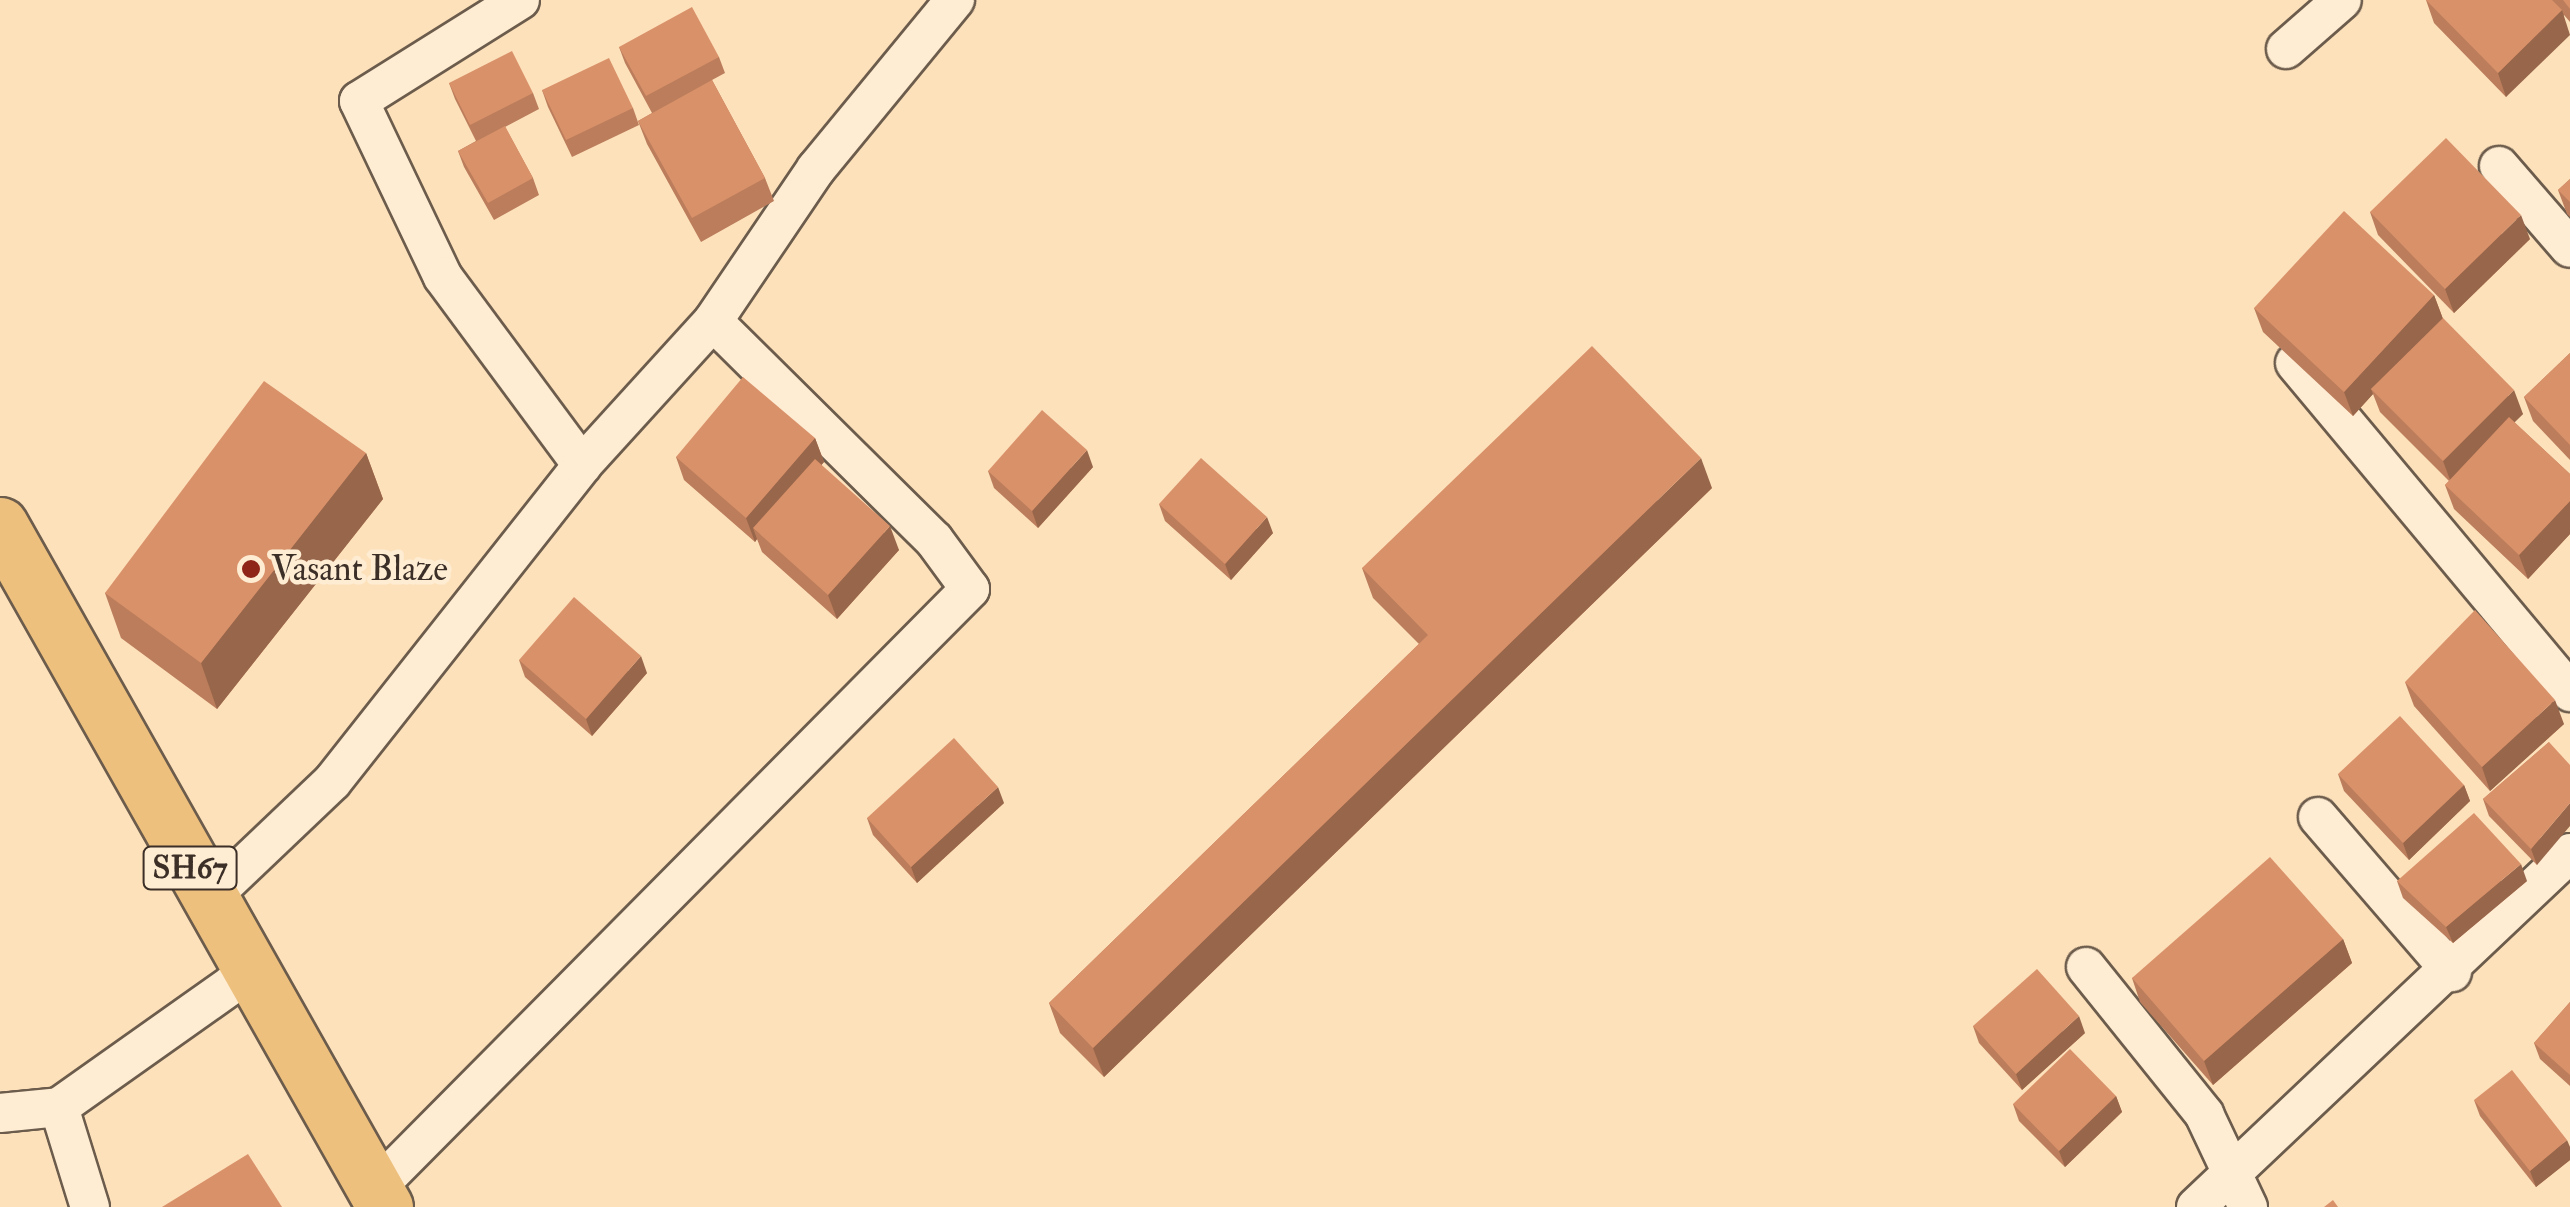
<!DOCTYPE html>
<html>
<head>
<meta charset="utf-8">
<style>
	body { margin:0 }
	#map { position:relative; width:2570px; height:1207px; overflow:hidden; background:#fde1bb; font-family:"IM FELL Double Pica",serif }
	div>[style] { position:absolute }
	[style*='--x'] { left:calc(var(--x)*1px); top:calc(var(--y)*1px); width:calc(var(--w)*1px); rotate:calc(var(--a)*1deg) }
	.roads { filter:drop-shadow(2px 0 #6c5c4c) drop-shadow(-2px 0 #6c5c4c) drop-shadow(0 2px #6c5c4c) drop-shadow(0 -2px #6c5c4c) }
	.street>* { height:38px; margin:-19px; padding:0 19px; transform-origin:19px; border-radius:19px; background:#feecd3 }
	.primary>* { height:55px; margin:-27.5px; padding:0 27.5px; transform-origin:27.5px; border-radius:27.5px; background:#eec07e }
	.wall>* { inset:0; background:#bb7d5b }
	.shaded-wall>* { inset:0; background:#98664a }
	.building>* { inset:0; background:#d9916a }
	.dots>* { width:28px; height:28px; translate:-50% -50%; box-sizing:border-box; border:5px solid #feecd3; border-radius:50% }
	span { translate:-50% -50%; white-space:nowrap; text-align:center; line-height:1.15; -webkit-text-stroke:9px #feecd3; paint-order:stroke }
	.shield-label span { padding:2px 8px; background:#feecd3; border:2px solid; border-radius:8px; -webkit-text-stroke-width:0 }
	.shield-label { font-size:32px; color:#3b2f27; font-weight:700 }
	.poi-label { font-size:35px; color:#3b2f27 }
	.left { translate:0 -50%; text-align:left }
</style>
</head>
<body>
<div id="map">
	<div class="roads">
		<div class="street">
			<i style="--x:520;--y:0;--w:190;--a:147.9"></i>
			<i style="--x:359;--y:101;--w:195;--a:64.5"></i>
			<i style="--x:443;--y:277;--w:234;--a:53.5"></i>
			<i style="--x:2286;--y:49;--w:74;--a:-41.2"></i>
			<i style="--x:2499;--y:166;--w:108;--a:49.1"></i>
			<i style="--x:2295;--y:363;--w:429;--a:50.1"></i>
			<i style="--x:2318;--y:817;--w:205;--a:49.2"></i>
			<i style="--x:208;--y:900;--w:171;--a:-43.6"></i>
			<i style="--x:332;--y:782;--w:404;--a:-51.7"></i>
			<i style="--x:582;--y:465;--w:195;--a:-47.7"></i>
			<i style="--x:713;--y:321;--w:184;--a:-55.9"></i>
			<i style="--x:816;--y:169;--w:219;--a:-50.6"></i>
			<i style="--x:2086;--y:967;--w:189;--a:51.2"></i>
			<i style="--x:2204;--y:1114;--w:103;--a:64.7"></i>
			<i style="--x:59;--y:1107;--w:105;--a:72.8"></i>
			<i style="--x:0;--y:1113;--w:59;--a:-5.8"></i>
			<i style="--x:59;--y:1107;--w:234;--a:-35.3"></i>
			<i style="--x:375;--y:1189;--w:845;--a:-45.24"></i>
			<i style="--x:970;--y:589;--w:61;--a:-126.3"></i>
			<i style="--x:934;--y:540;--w:311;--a:-135.3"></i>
			<i style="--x:2196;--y:1207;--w:515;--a:-43.43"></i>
		</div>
		<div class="primary">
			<i style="--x:0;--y:525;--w:783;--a:60.55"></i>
		</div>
	</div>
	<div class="wall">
		<i style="clip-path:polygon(2426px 0,2570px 0,2570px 22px,2564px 15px,2506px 97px,2434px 23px)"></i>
		<i style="clip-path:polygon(619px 47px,719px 57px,725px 73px,712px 80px,765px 178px,774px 201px,701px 242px,647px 144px,638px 121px,652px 113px,625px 63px)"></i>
		<i style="clip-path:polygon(449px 83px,533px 93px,539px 109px,505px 127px,533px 178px,539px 195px,494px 220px,464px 167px,458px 151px,476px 141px,455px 99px)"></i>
		<i style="clip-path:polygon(542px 90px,633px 108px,639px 125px,572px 157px,548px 107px)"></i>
		<i style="clip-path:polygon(2570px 179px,2570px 217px,2567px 214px,2558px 190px)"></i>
		<i style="clip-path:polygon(2370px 212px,2530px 239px,2454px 313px,2378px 235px)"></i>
		<i style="clip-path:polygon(2434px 295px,2443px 319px,2523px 414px,2514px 422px,2570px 474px,2570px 534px,2528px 579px,2454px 509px,2445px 485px,2449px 481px,2380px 412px,2373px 394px,2353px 416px,2263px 332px,2254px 308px)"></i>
		<i style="clip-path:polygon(2570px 353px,2570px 460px,2533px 421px,2524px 397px)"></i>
		<i style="clip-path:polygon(815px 438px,824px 462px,821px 465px,899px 550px,837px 619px,762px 552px,757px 539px,755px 542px,684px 480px,676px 457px)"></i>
		<i style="clip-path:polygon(366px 453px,383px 499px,217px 709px,121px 638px,105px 593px)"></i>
		<i style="clip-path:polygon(1093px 467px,1038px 528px,994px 488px,988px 471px)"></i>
		<i style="clip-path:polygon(1712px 488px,1104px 1077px,1060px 1033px,1049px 1003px,1419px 644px,1373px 598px,1362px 568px)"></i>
		<i style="clip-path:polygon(1159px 504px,1273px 533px,1231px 580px,1165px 521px)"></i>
		<i style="clip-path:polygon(519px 660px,647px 673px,592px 736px,525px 677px)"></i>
		<i style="clip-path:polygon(2405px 682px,2564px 724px,2490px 791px,2414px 706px)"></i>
		<i style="clip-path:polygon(2549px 742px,2537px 865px,2489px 816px,2483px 799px)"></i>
		<i style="clip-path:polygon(2338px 774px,2464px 785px,2470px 801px,2409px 860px,2344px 791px)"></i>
		<i style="clip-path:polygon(1004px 803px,917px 883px,873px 835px,867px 818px)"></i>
		<i style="clip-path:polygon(2397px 881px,2527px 881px,2453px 943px,2403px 898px)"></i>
		<i style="clip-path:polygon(2343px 939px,2352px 963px,2213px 1085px,2140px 1002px,2132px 978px)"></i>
		<i style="clip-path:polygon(2570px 1002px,2570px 1086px,2540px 1059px,2534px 1043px)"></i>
		<i style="clip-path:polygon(1973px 1026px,2085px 1033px,2022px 1090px,1979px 1043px)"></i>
		<i style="clip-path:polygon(2116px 1096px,2122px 1112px,2065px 1167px,2019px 1121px,2013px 1104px)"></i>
		<i style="clip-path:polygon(2474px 1100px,2570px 1147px,2570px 1160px,2536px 1187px,2480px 1116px)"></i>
	</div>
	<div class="shaded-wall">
		<i style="clip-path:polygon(2562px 10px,2570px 35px,2506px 97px,2498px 73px)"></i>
		<i style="clip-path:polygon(2521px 215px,2530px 239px,2454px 313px,2445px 289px)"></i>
		<i style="clip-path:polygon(2434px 295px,2443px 319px,2371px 389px,2373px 394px,2353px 416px,2344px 392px)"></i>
		<i style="clip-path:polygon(2514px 390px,2523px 414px,2452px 485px,2443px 461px)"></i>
		<i style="clip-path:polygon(815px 438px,824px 462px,761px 535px,753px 528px,757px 539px,755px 542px,746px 518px)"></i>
		<i style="clip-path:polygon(1087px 450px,1093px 467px,1038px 528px,1032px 511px)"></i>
		<i style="clip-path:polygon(366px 453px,383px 499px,217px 709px,201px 663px)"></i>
		<i style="clip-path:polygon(1701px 458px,1712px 488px,1104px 1077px,1093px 1048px)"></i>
		<i style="clip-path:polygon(2570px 501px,2570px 534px,2528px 579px,2519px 555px)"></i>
		<i style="clip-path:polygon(1267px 517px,1273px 533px,1231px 580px,1225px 564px)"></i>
		<i style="clip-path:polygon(890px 526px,899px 550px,837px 619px,828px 595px)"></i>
		<i style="clip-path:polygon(641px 656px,647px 673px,592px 736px,586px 719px)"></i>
		<i style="clip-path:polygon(2555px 700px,2564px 724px,2490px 791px,2482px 767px)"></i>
		<i style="clip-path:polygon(2464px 785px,2470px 801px,2409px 860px,2403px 843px)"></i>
		<i style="clip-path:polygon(998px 787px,1004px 803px,917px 883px,911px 867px)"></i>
		<i style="clip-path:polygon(2570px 803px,2570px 826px,2537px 865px,2531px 849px)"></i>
		<i style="clip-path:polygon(2521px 864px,2527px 881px,2453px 943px,2446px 927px)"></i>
		<i style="clip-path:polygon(2343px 939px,2352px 963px,2213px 1085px,2204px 1061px)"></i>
		<i style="clip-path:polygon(2079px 1016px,2085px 1033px,2022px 1090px,2016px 1074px)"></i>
		<i style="clip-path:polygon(2116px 1096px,2122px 1112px,2065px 1167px,2059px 1151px)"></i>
		<i style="clip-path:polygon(2567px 1140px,2570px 1147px,2570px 1160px,2536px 1187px,2530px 1171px)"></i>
	</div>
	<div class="building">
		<i style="clip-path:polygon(2426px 0,2552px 0,2562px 10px,2498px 73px)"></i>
		<i style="clip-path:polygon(2563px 0,2570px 0,2570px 9px)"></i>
		<i style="clip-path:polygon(692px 7px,719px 57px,646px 96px,619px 47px)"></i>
		<i style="clip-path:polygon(512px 51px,533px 93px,470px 125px,449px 83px)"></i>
		<i style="clip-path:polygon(609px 58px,633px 108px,566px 140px,542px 90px)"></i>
		<i style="clip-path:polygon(712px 80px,765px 178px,692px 218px,638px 121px)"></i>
		<i style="clip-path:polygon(505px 126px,533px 178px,488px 203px,458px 151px)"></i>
		<i style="clip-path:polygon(2446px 138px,2521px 215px,2445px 289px,2370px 212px)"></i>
		<i style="clip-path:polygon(2570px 179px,2570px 202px,2558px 190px)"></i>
		<i style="clip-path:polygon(2344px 211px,2434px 295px,2344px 392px,2254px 308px)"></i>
		<i style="clip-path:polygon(2443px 318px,2514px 390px,2443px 461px,2371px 389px)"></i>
		<i style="clip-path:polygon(1592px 346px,1701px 458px,1093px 1048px,1049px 1003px,1428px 635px,1362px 568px)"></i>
		<i style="clip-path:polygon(2570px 353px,2570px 445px,2524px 397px)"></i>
		<i style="clip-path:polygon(743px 377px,815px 438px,746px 518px,676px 457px)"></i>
		<i style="clip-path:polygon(264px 381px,366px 453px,201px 663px,105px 593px)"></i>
		<i style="clip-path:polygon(1042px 410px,1087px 450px,1032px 511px,988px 471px)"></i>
		<i style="clip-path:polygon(2509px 417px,2570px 474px,2570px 501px,2519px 555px,2445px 485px)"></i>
		<i style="clip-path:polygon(1201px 458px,1267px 517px,1225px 564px,1159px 504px)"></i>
		<i style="clip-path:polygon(815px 459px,890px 526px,828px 595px,753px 528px)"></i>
		<i style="clip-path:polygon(574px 597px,641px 656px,586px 719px,519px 660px)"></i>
		<i style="clip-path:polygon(2475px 610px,2555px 700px,2482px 767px,2405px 682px)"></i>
		<i style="clip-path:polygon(2400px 716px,2464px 785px,2403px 843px,2338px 774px)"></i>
		<i style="clip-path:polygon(954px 738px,998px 787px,911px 867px,867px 818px)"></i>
		<i style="clip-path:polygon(2549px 742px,2570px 765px,2570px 803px,2531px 849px,2483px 799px)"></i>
		<i style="clip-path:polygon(2474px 813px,2521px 864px,2446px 927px,2397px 881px)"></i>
		<i style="clip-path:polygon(2270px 857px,2343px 939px,2204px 1061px,2132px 978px)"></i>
		<i style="clip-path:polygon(2037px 969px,2079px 1016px,2016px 1074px,1973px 1026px)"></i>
		<i style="clip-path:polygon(2570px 1002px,2570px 1075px,2534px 1043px)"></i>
		<i style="clip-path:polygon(2070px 1049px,2116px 1096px,2059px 1151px,2013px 1104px)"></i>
		<i style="clip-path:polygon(2512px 1070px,2567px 1140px,2530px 1171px,2474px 1100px)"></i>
		<i style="clip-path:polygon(248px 1154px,282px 1207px,162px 1207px)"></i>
		<i style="clip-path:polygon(2333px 1200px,2338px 1207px,2324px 1207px)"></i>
	</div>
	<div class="dots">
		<i style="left:251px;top:569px;background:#8f2418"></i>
	</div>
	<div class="shield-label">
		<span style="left:190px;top:868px">SH67</span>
	</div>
	<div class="poi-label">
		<span class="left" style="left:271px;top:569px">Vasant Blaze</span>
	</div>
</div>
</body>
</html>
